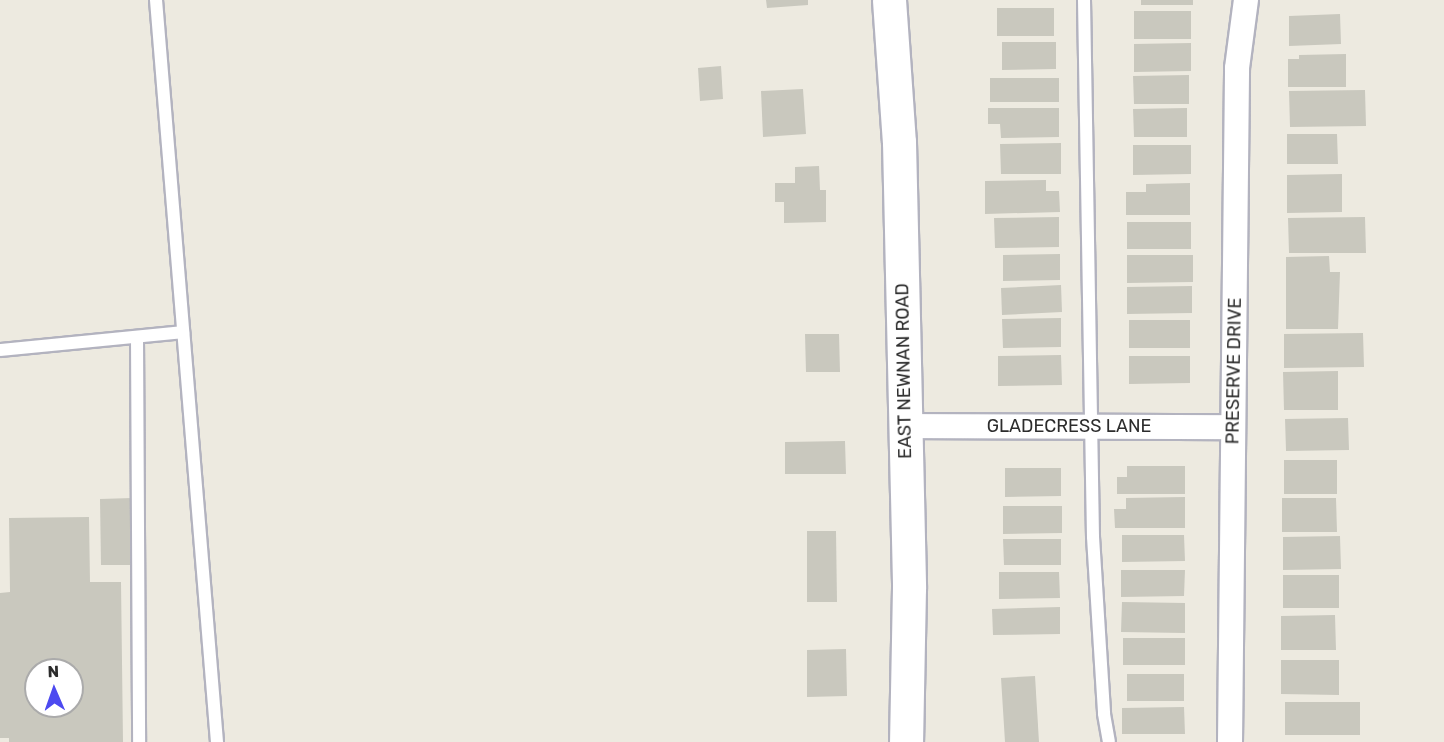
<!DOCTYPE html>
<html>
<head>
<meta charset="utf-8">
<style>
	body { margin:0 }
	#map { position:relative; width:1444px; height:742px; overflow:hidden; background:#edeae0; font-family:Rubik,sans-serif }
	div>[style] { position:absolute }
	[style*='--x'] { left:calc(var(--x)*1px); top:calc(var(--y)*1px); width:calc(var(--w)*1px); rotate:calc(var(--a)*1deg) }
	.building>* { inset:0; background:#c9c8be }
	.roads { filter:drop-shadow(2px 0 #b3b3bf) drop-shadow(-2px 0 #b3b3bf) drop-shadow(0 2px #b3b3bf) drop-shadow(0 -2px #b3b3bf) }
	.lane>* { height:12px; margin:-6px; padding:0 6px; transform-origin:6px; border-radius:6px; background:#fff }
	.street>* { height:24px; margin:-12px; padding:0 12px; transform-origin:12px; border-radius:12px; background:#fff }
	.secondary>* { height:33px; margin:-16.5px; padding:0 16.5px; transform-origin:16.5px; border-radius:16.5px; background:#fff }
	span { translate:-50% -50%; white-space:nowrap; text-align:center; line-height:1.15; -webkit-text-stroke:4.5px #fff; paint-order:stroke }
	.street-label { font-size:18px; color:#2c2c2c }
	.north { position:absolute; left:24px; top:658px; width:60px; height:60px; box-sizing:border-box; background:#fff; border:2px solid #ababab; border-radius:50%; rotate:358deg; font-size:16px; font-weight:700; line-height:24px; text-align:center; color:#2c2c2c }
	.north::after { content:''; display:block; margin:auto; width:21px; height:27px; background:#4d4af0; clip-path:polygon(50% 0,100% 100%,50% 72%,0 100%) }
</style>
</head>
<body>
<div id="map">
	<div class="building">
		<i style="clip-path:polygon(766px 0,808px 0,808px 5px,767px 8px)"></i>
		<i style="clip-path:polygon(1141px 0,1193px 0,1193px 5px,1141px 5px)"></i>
		<i style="clip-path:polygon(997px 8px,1054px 8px,1054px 36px,997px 36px)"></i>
		<i style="clip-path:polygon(1134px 11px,1191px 11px,1191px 39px,1134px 39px)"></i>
		<i style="clip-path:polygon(1340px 14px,1341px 44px,1289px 46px,1289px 16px)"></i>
		<i style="clip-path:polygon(1002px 42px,1056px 42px,1056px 69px,1002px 70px)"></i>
		<i style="clip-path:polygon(1191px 43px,1191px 71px,1134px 72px,1134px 44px)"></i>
		<i style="clip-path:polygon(1346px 54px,1346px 87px,1288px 87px,1288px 59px,1299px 59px,1299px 55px)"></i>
		<i style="clip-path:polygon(721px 66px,723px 99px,700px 101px,698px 68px)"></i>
		<i style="clip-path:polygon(1189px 75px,1189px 104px,1134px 104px,1133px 76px)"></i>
		<i style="clip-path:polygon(990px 78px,1059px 78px,1059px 102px,990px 102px)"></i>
		<i style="clip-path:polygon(803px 89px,806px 134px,763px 137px,761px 91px)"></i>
		<i style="clip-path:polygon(1365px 90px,1366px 126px,1290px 127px,1289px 91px)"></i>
		<i style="clip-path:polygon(988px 108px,1059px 108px,1059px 137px,1001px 138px,1000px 124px,988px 124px)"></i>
		<i style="clip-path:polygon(1187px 108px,1187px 137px,1134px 137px,1133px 109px)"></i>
		<i style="clip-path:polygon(1287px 134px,1337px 134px,1338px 164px,1287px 164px)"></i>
		<i style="clip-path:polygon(1061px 143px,1061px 174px,1001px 174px,1000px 144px)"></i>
		<i style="clip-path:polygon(1133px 145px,1191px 145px,1191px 174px,1133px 175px)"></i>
		<i style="clip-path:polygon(819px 166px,820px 190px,826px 190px,826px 222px,784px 223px,784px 202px,775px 202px,775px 183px,795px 183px,795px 167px)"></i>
		<i style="clip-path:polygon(1342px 174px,1342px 212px,1287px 213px,1287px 175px)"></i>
		<i style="clip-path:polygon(1046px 180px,1046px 191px,1059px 191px,1060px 212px,985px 214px,985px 181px)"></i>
		<i style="clip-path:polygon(1190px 183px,1190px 215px,1126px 215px,1126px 192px,1146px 192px,1146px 184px)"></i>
		<i style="clip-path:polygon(1059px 217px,1059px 247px,995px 248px,994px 218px)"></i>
		<i style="clip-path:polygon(1365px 217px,1366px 253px,1289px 253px,1288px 218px)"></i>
		<i style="clip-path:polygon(1127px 222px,1191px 222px,1191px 249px,1127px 249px)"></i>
		<i style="clip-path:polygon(1060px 254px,1060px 280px,1003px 281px,1003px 255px)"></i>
		<i style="clip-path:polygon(1127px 255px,1193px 255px,1193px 282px,1127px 283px)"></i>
		<i style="clip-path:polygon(1329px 256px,1330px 272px,1340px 272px,1338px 329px,1286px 329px,1286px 257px)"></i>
		<i style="clip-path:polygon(1061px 285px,1062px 312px,1002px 315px,1001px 288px)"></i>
		<i style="clip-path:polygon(1192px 286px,1192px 313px,1127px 314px,1127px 287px)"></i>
		<i style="clip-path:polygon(1061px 318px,1061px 347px,1003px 348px,1002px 319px)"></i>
		<i style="clip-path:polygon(1129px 320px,1190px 320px,1190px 348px,1129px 348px)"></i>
		<i style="clip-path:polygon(1363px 333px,1364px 367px,1284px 368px,1284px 334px)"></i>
		<i style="clip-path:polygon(805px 334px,839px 334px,840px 372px,806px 372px)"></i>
		<i style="clip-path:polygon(1061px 355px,1062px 385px,998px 386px,998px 356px)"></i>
		<i style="clip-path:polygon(1129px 356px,1190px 356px,1190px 383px,1129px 384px)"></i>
		<i style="clip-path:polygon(1338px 371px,1338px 410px,1284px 410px,1283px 372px)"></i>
		<i style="clip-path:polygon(1348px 418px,1349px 450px,1286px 451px,1285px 419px)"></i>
		<i style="clip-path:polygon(845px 441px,846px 474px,785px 474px,785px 442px)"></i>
		<i style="clip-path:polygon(1284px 460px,1337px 460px,1337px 494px,1284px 494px)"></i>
		<i style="clip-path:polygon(1127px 466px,1185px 466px,1185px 494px,1117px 494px,1117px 477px,1127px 477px)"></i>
		<i style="clip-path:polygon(1005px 468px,1061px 468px,1061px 496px,1005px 497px)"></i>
		<i style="clip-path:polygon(1185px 497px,1185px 528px,1115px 528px,1114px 509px,1126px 509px,1126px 498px)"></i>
		<i style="clip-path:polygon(132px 498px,133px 565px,101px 565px,100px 499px)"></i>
		<i style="clip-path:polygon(1282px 498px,1336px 498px,1337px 532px,1282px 532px)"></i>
		<i style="clip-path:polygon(1003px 506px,1062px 506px,1062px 533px,1003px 534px)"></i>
		<i style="clip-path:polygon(evenodd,89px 517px,90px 582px,121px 582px,123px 742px,9px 742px,9px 738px,0 738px,0 593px,10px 592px,9px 518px,89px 517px,36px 670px,72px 670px,72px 706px,36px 706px,36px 670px)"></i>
		<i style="clip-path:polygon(807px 531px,836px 531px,837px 602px,807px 602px)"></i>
		<i style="clip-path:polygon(1122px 535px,1184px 535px,1185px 561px,1122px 562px)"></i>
		<i style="clip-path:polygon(1340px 536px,1341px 569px,1283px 570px,1283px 537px)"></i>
		<i style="clip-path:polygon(1003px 539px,1061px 539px,1061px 565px,1004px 565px)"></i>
		<i style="clip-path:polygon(1121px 570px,1185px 570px,1184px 596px,1121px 597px)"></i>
		<i style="clip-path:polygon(999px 572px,1059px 572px,1060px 598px,999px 599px)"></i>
		<i style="clip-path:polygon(1283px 575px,1339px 575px,1339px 608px,1283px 608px)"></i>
		<i style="clip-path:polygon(1122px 602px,1185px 603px,1185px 633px,1121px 632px)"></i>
		<i style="clip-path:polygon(1060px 607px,1060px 634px,993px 635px,992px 609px)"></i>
		<i style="clip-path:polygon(1335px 615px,1336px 650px,1281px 650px,1281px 616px)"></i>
		<i style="clip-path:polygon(1123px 638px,1185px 638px,1185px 665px,1123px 665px)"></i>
		<i style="clip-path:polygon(846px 649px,847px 696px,807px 697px,807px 650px)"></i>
		<i style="clip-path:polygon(1281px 660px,1339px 660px,1339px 695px,1281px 694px)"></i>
		<i style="clip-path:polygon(1127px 674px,1184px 674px,1184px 701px,1127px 701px)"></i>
		<i style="clip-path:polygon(1035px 676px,1039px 742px,1005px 742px,1001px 678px)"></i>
		<i style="clip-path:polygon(1285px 702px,1360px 702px,1360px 735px,1285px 735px)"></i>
		<i style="clip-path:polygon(1184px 707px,1185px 734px,1122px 734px,1122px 708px)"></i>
	</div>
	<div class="roads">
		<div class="lane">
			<i style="--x:156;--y:0;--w:745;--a:85.3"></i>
			<i style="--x:1084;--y:0;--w:537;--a:89.04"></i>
			<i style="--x:1093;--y:537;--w:177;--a:86.4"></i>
			<i style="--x:1104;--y:714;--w:28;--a:80"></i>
			<i style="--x:137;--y:337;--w:405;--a:89.7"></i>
			<i style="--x:0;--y:350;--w:184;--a:-5.6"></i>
		</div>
		<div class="street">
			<i style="--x:905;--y:426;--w:328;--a:0.2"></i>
			<i style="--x:1230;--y:742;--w:674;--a:-89.4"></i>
			<i style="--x:1237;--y:68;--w:69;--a:-82.5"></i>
		</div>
		<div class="secondary">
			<i style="--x:889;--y:0;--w:142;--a:86"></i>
			<i style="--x:899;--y:142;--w:446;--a:88.7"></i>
			<i style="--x:909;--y:588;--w:154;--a:91.1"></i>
		</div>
	</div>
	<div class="street-label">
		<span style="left:904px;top:371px;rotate:-91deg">EAST NEWNAN ROAD</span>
		<span style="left:1234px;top:371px;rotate:-89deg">PRESERVE DRIVE</span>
		<span style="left:1069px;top:426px">GLADECRESS LANE</span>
	</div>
	<div class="north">N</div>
</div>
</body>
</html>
